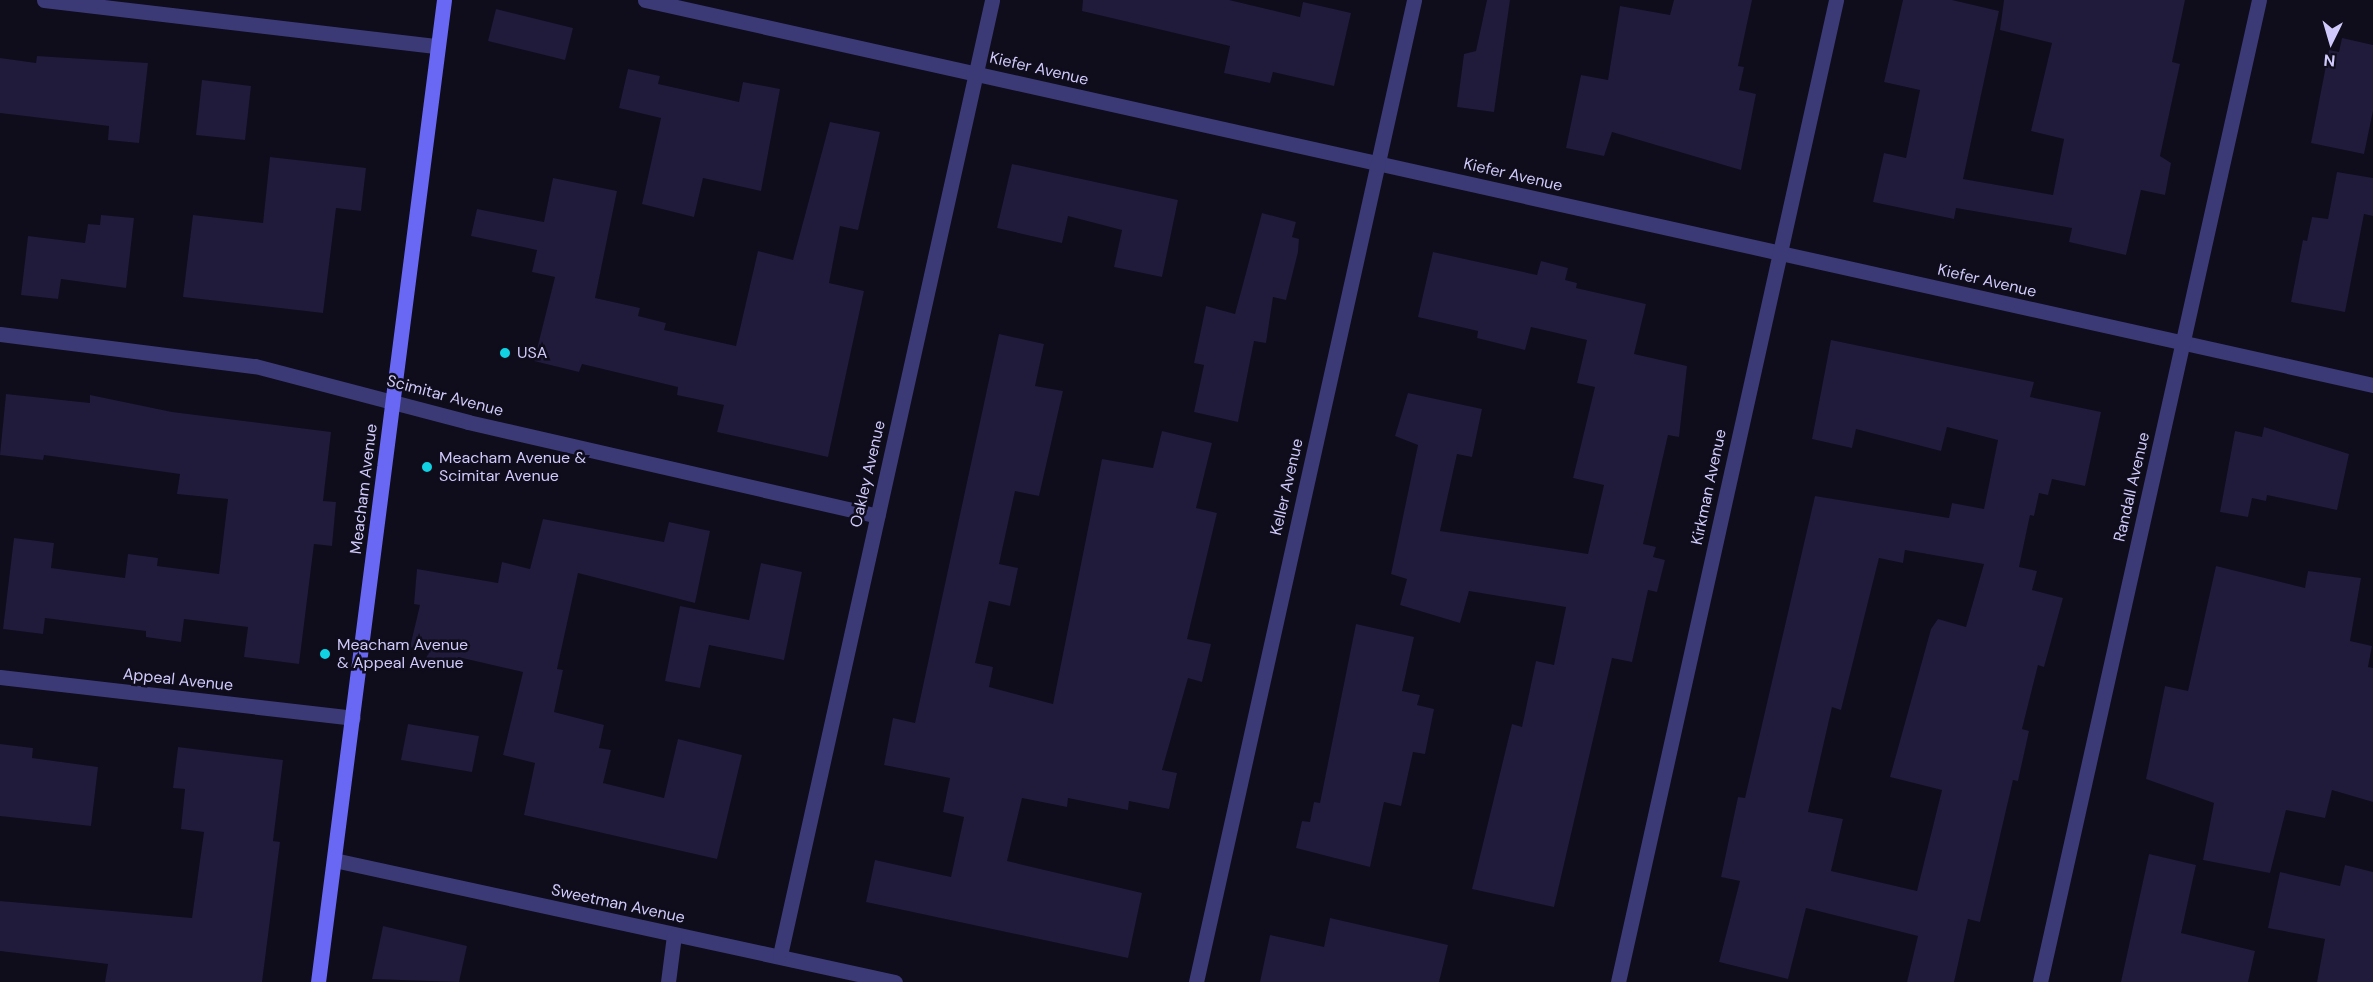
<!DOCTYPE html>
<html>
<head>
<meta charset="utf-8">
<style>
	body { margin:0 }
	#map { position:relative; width:2373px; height:982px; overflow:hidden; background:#0f0c1b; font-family:"DM Sans",sans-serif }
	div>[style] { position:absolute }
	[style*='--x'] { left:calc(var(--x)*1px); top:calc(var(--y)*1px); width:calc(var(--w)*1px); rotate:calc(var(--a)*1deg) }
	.building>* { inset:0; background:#201a3b }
	.minor>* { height:15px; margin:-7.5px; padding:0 7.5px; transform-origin:7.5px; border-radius:7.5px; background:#3b3a77 }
	.secondary>* { height:15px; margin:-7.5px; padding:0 7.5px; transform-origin:7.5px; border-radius:7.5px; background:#6868f4 }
	.dots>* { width:16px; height:16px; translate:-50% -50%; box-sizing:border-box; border:3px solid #0f0c1b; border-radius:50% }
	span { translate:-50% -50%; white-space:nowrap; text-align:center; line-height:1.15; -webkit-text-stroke:5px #0f0c1b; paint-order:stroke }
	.street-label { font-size:16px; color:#cfcafb }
	.poi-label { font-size:16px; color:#cfcafb }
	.left { translate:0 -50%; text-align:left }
	.north { position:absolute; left:2301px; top:12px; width:60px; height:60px; -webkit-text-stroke:4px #0f0c1b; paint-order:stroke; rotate:185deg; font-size:16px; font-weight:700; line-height:24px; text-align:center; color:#cfcafb }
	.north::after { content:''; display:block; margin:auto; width:21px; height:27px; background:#cfcafb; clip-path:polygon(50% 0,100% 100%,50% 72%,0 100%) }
</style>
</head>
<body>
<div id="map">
	<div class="building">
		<i style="clip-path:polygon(1083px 0,1229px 0,1300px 17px,1303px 2px,1351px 13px,1334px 86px,1273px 72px,1270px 83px,1224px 73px,1230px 46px,1082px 11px)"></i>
		<i style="clip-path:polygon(1487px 0,1510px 0,1494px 112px,1457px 107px,1464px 54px,1476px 51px)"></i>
		<i style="clip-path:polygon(1674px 0,1752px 0,1738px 66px,1744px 67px,1739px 90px,1756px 94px,1741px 170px,1612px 132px,1604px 156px,1566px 148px,1581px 75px,1608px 80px,1620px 6px,1670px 15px)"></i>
		<i style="clip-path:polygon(1903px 0,1952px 0,1999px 11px,1963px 179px,2053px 195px,2064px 139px,2031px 131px,2052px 43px,2000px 30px,2004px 0,2185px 0,2172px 62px,2180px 64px,2160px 156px,2171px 163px,2165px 195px,2141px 190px,2126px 255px,2069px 242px,2072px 228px,1956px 208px,1954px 219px,1873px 202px,1884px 153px,1906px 158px,1920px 90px,1884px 82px)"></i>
		<i style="clip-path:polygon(496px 9px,573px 28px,565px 60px,488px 41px)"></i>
		<i style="clip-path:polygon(2342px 38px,2373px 45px,2373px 111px,2364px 154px,2311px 143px,2329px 50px,2339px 52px)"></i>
		<i style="clip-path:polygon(37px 56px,148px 63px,139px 143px,108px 140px,109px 126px,0 113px,0 58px,36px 63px)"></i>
		<i style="clip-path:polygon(628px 69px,660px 76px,658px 84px,739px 102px,743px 82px,780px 89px,761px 191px,703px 178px,694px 217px,642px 204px,661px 118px,619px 108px)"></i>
		<i style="clip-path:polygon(202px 80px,251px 86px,245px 140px,196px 135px)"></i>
		<i style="clip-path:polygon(830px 122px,880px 132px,858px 230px,840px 226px,829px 283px,864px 291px,828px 457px,717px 432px,724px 405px,677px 395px,678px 387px,582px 364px,579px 372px,534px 361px,555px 277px,532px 272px,537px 250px,471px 236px,477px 209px,544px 222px,553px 178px,617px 191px,595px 298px,640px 308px,638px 316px,666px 323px,664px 330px,736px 346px,758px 251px,793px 260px)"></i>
		<i style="clip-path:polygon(270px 157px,366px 168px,361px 211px,336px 208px,323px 313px,183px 297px,193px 215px,263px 223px)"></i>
		<i style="clip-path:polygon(1012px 164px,1178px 200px,1162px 277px,1114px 267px,1122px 230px,1068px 216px,1062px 243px,997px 228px)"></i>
		<i style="clip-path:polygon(2337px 172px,2373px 178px,2373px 216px,2364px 214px,2345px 312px,2291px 302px,2303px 240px,2307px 241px,2312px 217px,2328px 219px)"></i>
		<i style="clip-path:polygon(1262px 213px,1296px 222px,1292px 237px,1299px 239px,1298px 252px,1286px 300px,1273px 297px,1266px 343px,1254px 341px,1238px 422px,1194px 412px,1204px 365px,1194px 363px,1206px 306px,1235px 314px)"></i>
		<i style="clip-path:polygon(101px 215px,134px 218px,126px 288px,61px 279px,58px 299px,21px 295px,28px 236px,85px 243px,88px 224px,100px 225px)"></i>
		<i style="clip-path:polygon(1433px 252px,1537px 275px,1541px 261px,1568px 268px,1565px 280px,1577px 283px,1576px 288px,1646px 304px,1634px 354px,1687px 366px,1679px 437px,1668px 435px,1643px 544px,1656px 547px,1653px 557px,1665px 560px,1657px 592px,1648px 590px,1632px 662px,1612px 658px,1554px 907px,1472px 889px,1512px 724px,1522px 727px,1536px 661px,1554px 665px,1566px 607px,1469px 591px,1460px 623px,1400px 605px,1407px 579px,1391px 574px,1418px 445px,1395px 436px,1408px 393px,1482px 409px,1472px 457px,1457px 454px,1440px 531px,1588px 554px,1604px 485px,1573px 478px,1595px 387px,1577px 383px,1587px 340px,1531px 327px,1525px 350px,1477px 338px,1478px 331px,1418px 317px)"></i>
		<i style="clip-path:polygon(999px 334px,1044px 344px,1035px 386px,1063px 391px,1039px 496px,1015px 491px,999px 564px,1018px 568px,1010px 606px,989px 601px,975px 663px,993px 667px,989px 687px,1053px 704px,1102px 459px,1153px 468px,1162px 431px,1212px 443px,1196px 508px,1217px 513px,1187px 639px,1211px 644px,1202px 682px,1188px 678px,1162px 770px,1177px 773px,1169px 809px,1129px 801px,1128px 810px,1068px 798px,1067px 807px,1022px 798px,1007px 861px,1142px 893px,1128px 958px,866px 902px,875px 860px,951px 877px,964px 817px,943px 812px,950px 778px,884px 765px,893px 718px,915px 723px)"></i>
		<i style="clip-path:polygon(evenodd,1831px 340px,2034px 382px,2030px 397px,2101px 412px,2085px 486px,2052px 479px,2048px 495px,2039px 493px,2034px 516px,2030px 515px,2019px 567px,2037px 571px,2032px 590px,2063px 598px,2044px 667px,2038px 665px,2022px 729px,2029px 731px,2018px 781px,2013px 780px,1980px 922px,1968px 919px,1954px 982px,1907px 982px,1918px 936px,1806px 908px,1788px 979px,1719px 962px,1740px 881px,1721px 877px,1738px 797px,1745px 798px,1815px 496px,1949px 518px,1952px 503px,1984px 509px,1998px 440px,1947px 427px,1941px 451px,1856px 429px,1852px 448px,1812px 439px,1831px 340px,1905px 550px,1984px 564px,1966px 627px,1938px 619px,1931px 629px,1890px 777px,1942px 790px,1917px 891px,1831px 871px,1843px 819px,1808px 812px,1832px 707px,1841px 710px,1879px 558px,1903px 563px,1905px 550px)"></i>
		<i style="clip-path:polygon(6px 394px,90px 403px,90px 395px,172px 412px,331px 432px,323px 501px,336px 502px,332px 546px,314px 544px,299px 664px,244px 657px,248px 627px,184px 619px,181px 642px,146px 637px,146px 631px,45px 618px,43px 634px,3px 629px,14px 538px,54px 543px,51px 568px,125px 578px,128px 554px,158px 558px,157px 566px,219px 574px,228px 499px,177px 494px,180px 474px,44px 455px,43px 460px,0 455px)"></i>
		<i style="clip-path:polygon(2264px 427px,2349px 454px,2337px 510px,2267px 495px,2266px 501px,2252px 498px,2248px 517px,2220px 512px,2235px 431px,2262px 437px)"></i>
		<i style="clip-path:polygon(543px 519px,664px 542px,669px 522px,710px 531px,695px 603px,578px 573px,557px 669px,563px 670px,554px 712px,604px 725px,599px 748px,611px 750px,603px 783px,664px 798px,678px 739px,742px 755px,717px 859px,524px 815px,535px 763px,503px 755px,523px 672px,458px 657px,455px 667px,426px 660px,428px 651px,410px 647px,420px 605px,414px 604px,417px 569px,498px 583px,502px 562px,530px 569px)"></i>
		<i style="clip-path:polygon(761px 563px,802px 572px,784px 660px,709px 645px,700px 688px,665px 681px,680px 606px,749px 620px)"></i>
		<i style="clip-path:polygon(2216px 566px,2305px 588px,2308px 571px,2361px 578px,2350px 641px,2372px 646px,2368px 667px,2373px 668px,2373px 802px,2332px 790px,2325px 818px,2286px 810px,2270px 873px,2203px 860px,2214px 803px,2146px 779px,2165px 686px,2188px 691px)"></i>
		<i style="clip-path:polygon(1356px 624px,1414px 637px,1402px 691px,1420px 695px,1417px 705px,1434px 709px,1425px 754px,1413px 752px,1401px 806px,1384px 802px,1370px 867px,1296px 848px,1302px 821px,1310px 822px,1314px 802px,1320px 803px)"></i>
		<i style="clip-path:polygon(408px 724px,479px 736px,472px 772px,401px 760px)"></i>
		<i style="clip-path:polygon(0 744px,33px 748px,32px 758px,98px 767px,91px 826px,0 816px)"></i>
		<i style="clip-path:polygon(178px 747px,283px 760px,273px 841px,280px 842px,262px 982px,105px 982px,108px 964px,0 951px,0 901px,192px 918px,204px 832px,181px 829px,185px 789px,173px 788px)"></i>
		<i style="clip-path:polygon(2149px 854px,2196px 865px,2181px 933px,2255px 951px,2248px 982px,2121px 982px)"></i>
		<i style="clip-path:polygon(2345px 865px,2373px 872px,2373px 982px,2317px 982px,2325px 939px,2268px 928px,2280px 872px,2340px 886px)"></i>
		<i style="clip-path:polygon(1330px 918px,1448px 945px,1439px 982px,1260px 982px,1270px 935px,1324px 947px)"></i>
		<i style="clip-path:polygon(383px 926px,467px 946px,459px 982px,372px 979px)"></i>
	</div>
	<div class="minor">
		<i style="--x:44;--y:0;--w:396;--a:6.7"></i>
		<i style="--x:645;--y:0;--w:1770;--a:12.56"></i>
		<i style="--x:0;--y:334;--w:257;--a:7.2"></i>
		<i style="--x:255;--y:366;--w:220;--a:14.7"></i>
		<i style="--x:468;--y:422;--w:420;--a:12.9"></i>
		<i style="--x:0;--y:677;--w:355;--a:6.6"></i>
		<i style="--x:334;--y:860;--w:574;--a:12.27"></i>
		<i style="--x:780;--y:955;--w:978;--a:-77.48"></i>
		<i style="--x:668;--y:982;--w:47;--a:-82.7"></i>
		<i style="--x:1196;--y:982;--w:1006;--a:-77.48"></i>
		<i style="--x:1618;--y:982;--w:1006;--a:-77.48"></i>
		<i style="--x:2040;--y:982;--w:1006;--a:-77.43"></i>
	</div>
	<div class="secondary">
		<i style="--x:318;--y:982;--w:990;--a:-82.69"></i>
	</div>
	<div class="dots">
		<i style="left:505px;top:353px;background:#10d2e2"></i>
		<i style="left:427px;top:467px;background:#10d2e2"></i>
		<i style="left:325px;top:654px;background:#10d2e2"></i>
	</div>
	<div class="street-label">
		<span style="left:1039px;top:69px;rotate:13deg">Kiefer Avenue</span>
		<span style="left:1513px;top:175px;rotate:13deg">Kiefer Avenue</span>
		<span style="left:1987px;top:281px;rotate:13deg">Kiefer Avenue</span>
		<span style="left:445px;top:396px;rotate:15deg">Scimitar Avenue</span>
		<span style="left:868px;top:474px;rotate:-77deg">Oakley Avenue</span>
		<span style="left:1287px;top:487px;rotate:-77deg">Keller Avenue</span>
		<span style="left:1709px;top:487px;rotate:-78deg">Kirkman Avenue</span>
		<span style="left:2132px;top:487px;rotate:-77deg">Randall Avenue</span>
		<span style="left:364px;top:489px;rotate:-83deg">Meacham Avenue</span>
		<span style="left:178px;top:680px;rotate:6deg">Appeal Avenue</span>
		<span style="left:618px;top:904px;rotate:12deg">Sweetman Avenue</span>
	</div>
	<div class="poi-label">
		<span class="left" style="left:517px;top:353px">USA</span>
		<span class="left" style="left:439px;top:467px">Meacham Avenue &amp;<br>Scimitar Avenue</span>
		<span class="left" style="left:337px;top:654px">Meacham Avenue<br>&amp; Appeal Avenue</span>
	</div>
	<div class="north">N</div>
</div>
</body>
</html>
